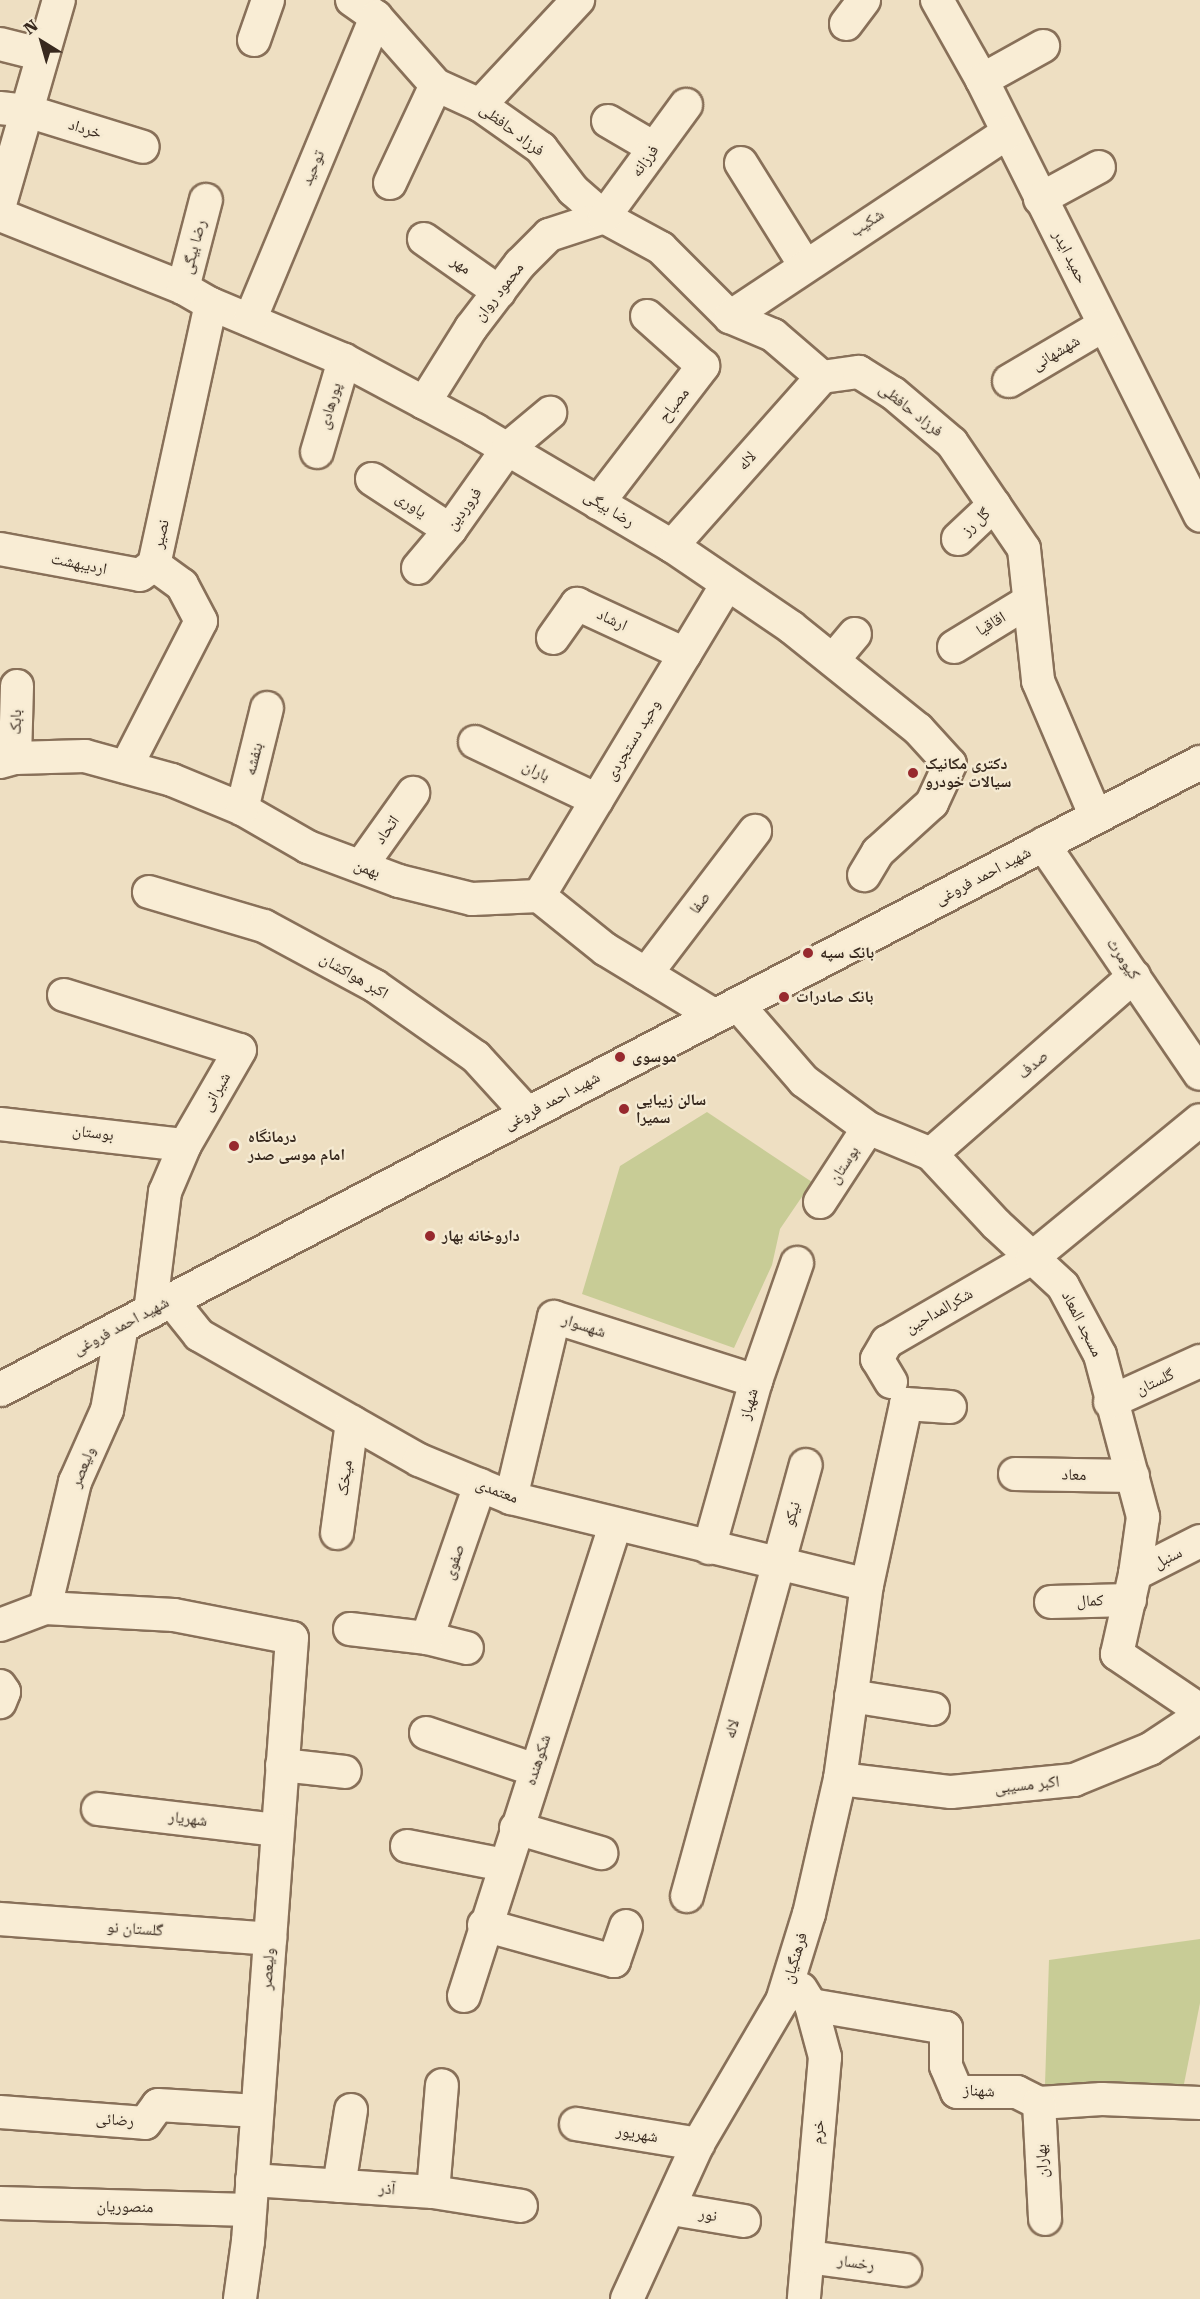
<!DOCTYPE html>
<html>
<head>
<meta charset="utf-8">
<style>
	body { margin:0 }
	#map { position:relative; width:1200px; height:2299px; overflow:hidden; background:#eedfc2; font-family:"Roboto Serif","Noto Naskh Arabic",serif }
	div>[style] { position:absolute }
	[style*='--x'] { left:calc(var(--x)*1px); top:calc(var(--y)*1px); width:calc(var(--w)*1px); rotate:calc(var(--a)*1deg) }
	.green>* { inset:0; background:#c8cc96 }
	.roads { filter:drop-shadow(2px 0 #887059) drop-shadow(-2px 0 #887059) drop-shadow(0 2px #887059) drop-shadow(0 -2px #887059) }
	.minor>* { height:32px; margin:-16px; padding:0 16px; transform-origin:16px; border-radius:16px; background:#f9edd5 }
	.secondary>* { height:33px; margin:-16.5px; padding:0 16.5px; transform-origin:16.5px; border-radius:16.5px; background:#f9edd5 }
	.dots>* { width:16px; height:16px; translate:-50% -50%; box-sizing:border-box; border:3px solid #f5ead2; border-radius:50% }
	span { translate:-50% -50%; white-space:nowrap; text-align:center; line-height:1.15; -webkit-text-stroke:4.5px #f5ead2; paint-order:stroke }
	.street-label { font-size:16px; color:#38291e }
	.poi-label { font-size:16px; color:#38291e; font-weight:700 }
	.left { translate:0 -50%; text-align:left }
	.north { position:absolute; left:12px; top:12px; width:60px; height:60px; -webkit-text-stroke:4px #f5ead2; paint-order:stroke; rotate:323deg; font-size:16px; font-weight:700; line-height:24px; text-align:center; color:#38291e }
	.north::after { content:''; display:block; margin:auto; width:21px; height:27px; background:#38291e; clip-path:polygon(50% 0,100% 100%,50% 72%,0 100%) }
</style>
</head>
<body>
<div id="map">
	<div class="green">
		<i style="clip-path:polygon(707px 1112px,812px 1182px,780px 1229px,772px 1265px,734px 1348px,582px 1294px,620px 1166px)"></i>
		<i style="clip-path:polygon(1200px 1939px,1200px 2003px,1182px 2094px,1045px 2085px,1049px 1960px)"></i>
	</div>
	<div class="roads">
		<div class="minor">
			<i style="--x:352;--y:0;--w:29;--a:35"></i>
			<i style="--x:376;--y:17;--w:91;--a:48.6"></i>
			<i style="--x:436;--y:85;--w:48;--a:24.4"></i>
			<i style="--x:480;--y:105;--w:75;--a:35.2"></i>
			<i style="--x:541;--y:148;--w:53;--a:52.7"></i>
			<i style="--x:573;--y:190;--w:41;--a:41.1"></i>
			<i style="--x:604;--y:217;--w:65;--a:28.5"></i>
			<i style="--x:661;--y:248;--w:98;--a:45"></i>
			<i style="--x:730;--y:317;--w:47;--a:22.7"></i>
			<i style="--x:773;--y:335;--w:65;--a:40.6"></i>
			<i style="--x:822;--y:377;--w:37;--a:-8"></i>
			<i style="--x:859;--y:372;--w:40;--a:32"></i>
			<i style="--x:893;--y:393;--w:77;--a:40.3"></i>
			<i style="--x:952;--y:443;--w:128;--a:55.8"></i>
			<i style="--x:1024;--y:549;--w:133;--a:83.9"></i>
			<i style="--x:1038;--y:681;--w:148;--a:66.9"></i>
			<i style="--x:937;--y:0;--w:92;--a:60.6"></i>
			<i style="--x:982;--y:80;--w:487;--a:63.4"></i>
			<i style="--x:846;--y:24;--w:30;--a:-53"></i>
			<i style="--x:254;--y:40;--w:42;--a:-70.7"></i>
			<i style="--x:0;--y:44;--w:44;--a:14.3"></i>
			<i style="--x:982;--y:80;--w:70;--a:-29.1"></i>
			<i style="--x:480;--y:105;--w:144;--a:-47"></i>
			<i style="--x:0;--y:108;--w:27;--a:6"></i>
			<i style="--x:27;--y:111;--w:121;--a:17.2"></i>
			<i style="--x:608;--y:121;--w:53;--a:30.4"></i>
			<i style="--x:741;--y:163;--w:119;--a:58"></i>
			<i style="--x:390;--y:183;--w:108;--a:-64.9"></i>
			<i style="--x:1040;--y:199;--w:67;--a:-28.5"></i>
			<i style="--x:0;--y:204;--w:212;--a:-73.9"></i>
			<i style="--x:0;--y:215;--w:197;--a:21.7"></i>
			<i style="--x:183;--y:288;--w:32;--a:30"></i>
			<i style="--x:211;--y:304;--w:144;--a:22.8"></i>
			<i style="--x:344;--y:360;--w:149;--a:28.1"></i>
			<i style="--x:475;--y:430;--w:229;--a:30.5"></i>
			<i style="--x:672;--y:546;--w:144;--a:34.2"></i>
			<i style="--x:791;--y:627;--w:163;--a:38.8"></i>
			<i style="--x:918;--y:729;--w:47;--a:47.6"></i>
			<i style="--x:950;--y:764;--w:43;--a:114.8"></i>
			<i style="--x:932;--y:803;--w:73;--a:137.8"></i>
			<i style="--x:878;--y:852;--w:27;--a:121"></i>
			<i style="--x:424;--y:239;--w:92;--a:35.2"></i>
			<i style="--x:183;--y:288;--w:91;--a:-75.4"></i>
			<i style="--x:730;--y:317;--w:333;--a:-33.6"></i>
			<i style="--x:250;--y:320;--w:328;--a:-67.4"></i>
			<i style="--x:1009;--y:381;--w:110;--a:-30.5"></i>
			<i style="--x:424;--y:403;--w:89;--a:-57.9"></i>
			<i style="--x:471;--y:328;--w:81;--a:-52.6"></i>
			<i style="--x:520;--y:264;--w:41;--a:-45"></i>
			<i style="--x:549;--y:235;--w:58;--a:-18.1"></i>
			<i style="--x:604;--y:217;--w:139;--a:-53.8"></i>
			<i style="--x:317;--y:452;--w:96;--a:-73.6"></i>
			<i style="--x:372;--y:479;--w:93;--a:33.2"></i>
			<i style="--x:598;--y:503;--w:173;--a:-52.5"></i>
			<i style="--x:703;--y:366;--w:75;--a:-138.2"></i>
			<i style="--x:958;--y:539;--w:50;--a:-43.4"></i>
			<i style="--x:672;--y:546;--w:226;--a:-48.4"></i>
			<i style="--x:0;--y:549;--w:142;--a:10.5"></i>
			<i style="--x:140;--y:575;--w:17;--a:-36"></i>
			<i style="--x:418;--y:568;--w:50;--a:-49.9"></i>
			<i style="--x:450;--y:530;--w:100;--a:-54.7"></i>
			<i style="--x:508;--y:448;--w:55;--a:-39.8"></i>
			<i style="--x:553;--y:638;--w:42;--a:-54.8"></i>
			<i style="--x:577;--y:604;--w:119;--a:24.8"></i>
			<i style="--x:954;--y:647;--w:88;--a:-31.5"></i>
			<i style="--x:833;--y:660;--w:34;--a:-50"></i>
			<i style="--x:475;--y:742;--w:135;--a:25.4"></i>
			<i style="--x:0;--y:749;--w:17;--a:31"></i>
			<i style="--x:15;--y:758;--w:72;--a:-88.4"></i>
			<i style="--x:0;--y:762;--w:16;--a:-15"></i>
			<i style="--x:15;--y:758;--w:70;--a:-1.6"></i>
			<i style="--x:85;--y:756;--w:90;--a:15.4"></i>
			<i style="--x:172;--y:780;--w:76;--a:22.5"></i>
			<i style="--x:242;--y:809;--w:76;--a:29.9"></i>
			<i style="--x:308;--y:847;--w:97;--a:20.5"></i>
			<i style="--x:399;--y:881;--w:75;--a:13.9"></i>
			<i style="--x:472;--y:899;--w:67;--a:-2.6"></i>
			<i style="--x:539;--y:896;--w:85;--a:38.8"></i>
			<i style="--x:605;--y:949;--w:129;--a:31.3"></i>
			<i style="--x:126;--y:767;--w:164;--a:-62.8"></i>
			<i style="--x:201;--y:621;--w:41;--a:-117.8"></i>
			<i style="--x:182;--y:585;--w:34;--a:-144"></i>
			<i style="--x:154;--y:565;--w:267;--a:-77.7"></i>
			<i style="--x:242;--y:809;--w:104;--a:-76.1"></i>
			<i style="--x:1043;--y:844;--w:278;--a:55.7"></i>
			<i style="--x:361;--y:866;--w:90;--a:-54.5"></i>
			<i style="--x:149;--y:892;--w:120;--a:16.5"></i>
			<i style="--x:264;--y:926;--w:126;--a:28.4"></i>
			<i style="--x:375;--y:986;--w:123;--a:35.1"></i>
			<i style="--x:476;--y:1057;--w:77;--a:47.6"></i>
			<i style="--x:539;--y:896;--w:364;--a:-58.9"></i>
			<i style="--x:646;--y:974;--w:180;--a:-52.7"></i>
			<i style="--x:64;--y:995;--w:184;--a:17.4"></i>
			<i style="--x:240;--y:1050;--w:110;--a:120.1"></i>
			<i style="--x:185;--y:1145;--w:51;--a:113.1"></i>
			<i style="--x:165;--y:1192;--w:121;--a:97.1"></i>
			<i style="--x:738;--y:1005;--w:101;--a:49"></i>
			<i style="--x:804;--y:1081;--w:79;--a:36.3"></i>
			<i style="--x:868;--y:1128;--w:68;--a:22.4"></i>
			<i style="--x:931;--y:1154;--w:96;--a:47.1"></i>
			<i style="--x:996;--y:1224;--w:91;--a:42.8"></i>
			<i style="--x:1063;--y:1286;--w:78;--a:61.8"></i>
			<i style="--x:1100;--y:1355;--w:168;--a:75.1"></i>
			<i style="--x:1143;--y:1517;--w:58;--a:98"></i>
			<i style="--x:1135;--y:1574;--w:82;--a:102.7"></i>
			<i style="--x:1117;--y:1654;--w:100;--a:34"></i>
			<i style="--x:0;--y:1124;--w:186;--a:6.5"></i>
			<i style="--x:931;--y:1154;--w:270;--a:-41.2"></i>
			<i style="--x:820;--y:1202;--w:88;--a:-57"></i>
			<i style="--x:171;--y:1300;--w:45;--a:51.3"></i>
			<i style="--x:199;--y:1335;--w:253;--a:29.6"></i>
			<i style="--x:419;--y:1460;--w:100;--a:22.4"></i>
			<i style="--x:511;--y:1498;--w:366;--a:13.7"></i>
			<i style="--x:891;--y:1382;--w:27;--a:-121"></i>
			<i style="--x:877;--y:1359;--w:20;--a:-60"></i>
			<i style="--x:887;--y:1342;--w:168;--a:-30.1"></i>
			<i style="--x:1032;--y:1258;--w:217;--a:-39.4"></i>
			<i style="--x:1110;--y:1402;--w:99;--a:-24.5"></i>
			<i style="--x:1015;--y:1474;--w:118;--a:1"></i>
			<i style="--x:511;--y:1498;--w:186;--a:-76.6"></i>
			<i style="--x:554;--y:1317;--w:212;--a:17.6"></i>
			<i style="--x:337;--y:1533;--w:112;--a:-82.3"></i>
			<i style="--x:709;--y:1548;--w:173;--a:-74.3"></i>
			<i style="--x:756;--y:1381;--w:125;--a:-70.8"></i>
			<i style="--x:1135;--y:1574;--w:73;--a:-26.9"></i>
			<i style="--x:1051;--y:1602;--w:79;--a:-1.5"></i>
			<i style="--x:45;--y:1608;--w:130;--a:-76.6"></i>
			<i style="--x:75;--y:1482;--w:79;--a:-66"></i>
			<i style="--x:107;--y:1410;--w:85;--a:-79.9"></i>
			<i style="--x:0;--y:1625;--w:48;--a:-20.7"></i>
			<i style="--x:45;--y:1608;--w:129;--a:3.1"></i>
			<i style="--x:174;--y:1615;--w:120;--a:11"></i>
			<i style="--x:292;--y:1638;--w:605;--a:94.17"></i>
			<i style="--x:248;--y:2241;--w:59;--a:97.9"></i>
			<i style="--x:350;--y:1629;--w:78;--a:6.7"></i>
			<i style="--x:427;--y:1638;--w:41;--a:14"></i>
			<i style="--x:427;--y:1638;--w:162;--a:-70.9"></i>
			<i style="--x:0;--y:1686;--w:7;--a:56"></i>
			<i style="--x:4;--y:1692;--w:11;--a:112"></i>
			<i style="--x:851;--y:1696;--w:83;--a:9"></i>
			<i style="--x:426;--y:1733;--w:115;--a:18.7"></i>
			<i style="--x:282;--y:1765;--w:63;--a:6.3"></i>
			<i style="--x:840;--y:1779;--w:112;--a:6.7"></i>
			<i style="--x:951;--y:1792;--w:124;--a:-5.6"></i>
			<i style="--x:1074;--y:1780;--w:82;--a:-22.2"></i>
			<i style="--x:1150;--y:1749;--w:60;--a:-33.4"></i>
			<i style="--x:98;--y:1809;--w:180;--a:6.7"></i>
			<i style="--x:516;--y:1828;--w:89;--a:16.4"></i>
			<i style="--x:407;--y:1846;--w:99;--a:11.1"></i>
			<i style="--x:687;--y:1896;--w:447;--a:-74.6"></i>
			<i style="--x:0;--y:1919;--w:271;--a:4.2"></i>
			<i style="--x:484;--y:1925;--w:135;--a:15.5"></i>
			<i style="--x:614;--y:1961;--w:37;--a:-71"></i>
			<i style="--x:801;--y:1989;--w:19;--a:58"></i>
			<i style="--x:811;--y:2005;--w:54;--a:74.9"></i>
			<i style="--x:825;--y:2057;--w:243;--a:95"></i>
			<i style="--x:464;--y:1996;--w:495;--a:-72.2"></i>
			<i style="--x:811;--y:2005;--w:137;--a:9.7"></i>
			<i style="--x:946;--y:2028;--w:38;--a:90"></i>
			<i style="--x:946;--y:2066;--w:28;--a:67"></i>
			<i style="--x:957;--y:2092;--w:60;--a:0"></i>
			<i style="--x:1017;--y:2092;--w:25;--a:27"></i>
			<i style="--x:1039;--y:2103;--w:63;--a:-3.6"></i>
			<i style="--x:1102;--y:2099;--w:98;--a:2.3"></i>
			<i style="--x:1039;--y:2103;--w:116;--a:87"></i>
			<i style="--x:0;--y:2112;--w:145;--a:4.3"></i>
			<i style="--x:145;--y:2123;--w:22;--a:-54"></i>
			<i style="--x:158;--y:2105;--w:99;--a:3.5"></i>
			<i style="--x:576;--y:2124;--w:124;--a:9.3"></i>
			<i style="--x:252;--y:2180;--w:181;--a:3.8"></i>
			<i style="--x:433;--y:2192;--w:89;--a:9"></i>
			<i style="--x:339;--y:2186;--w:77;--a:-81"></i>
			<i style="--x:433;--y:2192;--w:107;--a:-85.2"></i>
			<i style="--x:0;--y:2203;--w:250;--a:1.6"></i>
			<i style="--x:672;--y:2209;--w:73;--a:9.5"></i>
			<i style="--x:808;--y:2257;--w:98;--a:7.6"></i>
			<i style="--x:627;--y:2299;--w:170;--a:-65.4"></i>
			<i style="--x:698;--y:2144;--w:166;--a:-59.6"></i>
			<i style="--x:782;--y:2001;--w:91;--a:-72.8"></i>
			<i style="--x:809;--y:1914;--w:139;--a:-77.1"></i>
			<i style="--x:840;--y:1779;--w:196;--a:-82.1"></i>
			<i style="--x:867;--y:1585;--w:185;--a:-77.8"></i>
			<i style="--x:906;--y:1404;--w:44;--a:3.9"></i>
		</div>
		<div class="secondary">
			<i style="--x:0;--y:1389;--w:1354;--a:-27.59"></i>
		</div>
	</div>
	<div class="dots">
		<i style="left:913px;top:773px;background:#97292e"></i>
		<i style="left:808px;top:953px;background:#97292e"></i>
		<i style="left:784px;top:997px;background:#97292e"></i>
		<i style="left:620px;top:1057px;background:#97292e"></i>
		<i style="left:624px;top:1109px;background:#97292e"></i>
		<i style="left:234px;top:1146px;background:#97292e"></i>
		<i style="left:430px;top:1236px;background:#97292e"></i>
	</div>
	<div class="street-label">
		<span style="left:85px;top:129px;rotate:17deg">خرداد</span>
		<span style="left:512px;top:130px;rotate:37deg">فرزاد حافظی</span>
		<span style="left:645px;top:161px;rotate:-54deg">فرزانه</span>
		<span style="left:313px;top:168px;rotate:-67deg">توحید</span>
		<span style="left:867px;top:223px;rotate:-33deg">شکیب</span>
		<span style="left:194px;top:247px;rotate:-75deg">رضا بیگی</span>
		<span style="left:1070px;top:257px;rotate:63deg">حمید ایدر</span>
		<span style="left:461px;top:265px;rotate:35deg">مهر</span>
		<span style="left:499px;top:292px;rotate:-52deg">محمود روان</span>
		<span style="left:1056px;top:353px;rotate:-31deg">شهشهانی</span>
		<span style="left:674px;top:405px;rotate:-52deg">مصباح</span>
		<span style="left:330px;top:406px;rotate:-74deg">پورهادی</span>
		<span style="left:911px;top:410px;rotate:38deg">فرزاد حافظی</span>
		<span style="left:747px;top:461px;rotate:-48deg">لاله</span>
		<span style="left:411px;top:505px;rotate:33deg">یاوری</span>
		<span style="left:464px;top:509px;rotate:-54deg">فروردین</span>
		<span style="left:609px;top:509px;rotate:31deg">رضا بیگی</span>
		<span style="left:976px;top:522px;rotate:-42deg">گل رز</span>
		<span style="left:161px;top:534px;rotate:-77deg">نصیر</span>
		<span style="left:79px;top:564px;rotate:11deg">اردیبهشت</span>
		<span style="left:612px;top:620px;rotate:25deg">ارشاد</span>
		<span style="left:991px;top:624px;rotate:-31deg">اقاقیا</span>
		<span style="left:16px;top:722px;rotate:-89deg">بابک</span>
		<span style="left:633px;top:740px;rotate:-59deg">وحید دستجردی</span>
		<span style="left:254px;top:759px;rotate:-76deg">بنفشه</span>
		<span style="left:536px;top:771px;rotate:26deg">باران</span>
		<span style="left:387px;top:830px;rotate:-55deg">اتحاد</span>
		<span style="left:367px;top:869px;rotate:20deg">بهمن</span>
		<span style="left:983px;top:876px;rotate:-28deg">شهید احمد فروغی</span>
		<span style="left:700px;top:903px;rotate:-53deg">صفا</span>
		<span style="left:1123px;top:959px;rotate:56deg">کیومرث</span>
		<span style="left:354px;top:976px;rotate:30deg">اکبر هواکشان</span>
		<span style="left:1033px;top:1065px;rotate:-41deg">صدف</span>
		<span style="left:216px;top:1092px;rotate:-60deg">شیرانی</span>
		<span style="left:552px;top:1101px;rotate:-28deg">شهید احمد فروغی</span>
		<span style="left:93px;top:1133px;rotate:7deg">بوستان</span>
		<span style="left:844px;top:1165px;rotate:-57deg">بوستان</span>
		<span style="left:939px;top:1311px;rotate:-30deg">شکرالمداحین</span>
		<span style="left:1082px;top:1324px;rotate:63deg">مسجد المعاد</span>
		<span style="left:121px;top:1326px;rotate:-28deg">شهید احمد فروغی</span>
		<span style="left:584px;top:1326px;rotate:18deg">شهسوار</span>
		<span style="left:1155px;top:1382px;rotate:-25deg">گلستان</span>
		<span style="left:749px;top:1404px;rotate:-74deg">شهباز</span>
		<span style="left:83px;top:1467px;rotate:-68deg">ولیعصر</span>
		<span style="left:1074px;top:1475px;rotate:1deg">معاد</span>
		<span style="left:345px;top:1478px;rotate:-83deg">میخک</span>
		<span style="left:497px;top:1491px;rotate:21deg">معتمدی</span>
		<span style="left:792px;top:1514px;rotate:-73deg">نیکو</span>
		<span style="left:1168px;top:1558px;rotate:-27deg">سنبل</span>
		<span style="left:454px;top:1562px;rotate:-71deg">صفوی</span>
		<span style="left:1090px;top:1601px;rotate:-2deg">کمال</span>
		<span style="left:732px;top:1729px;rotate:-75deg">لاله</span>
		<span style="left:538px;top:1760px;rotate:-72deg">شکوهنده</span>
		<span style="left:1027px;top:1785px;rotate:-6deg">اکبر مسیبی</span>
		<span style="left:188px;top:1819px;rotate:7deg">شهریار</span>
		<span style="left:135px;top:1929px;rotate:4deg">گلستان نو</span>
		<span style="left:795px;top:1958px;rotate:-73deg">فرهنگیان</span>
		<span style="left:268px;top:1969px;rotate:-86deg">ولیعصر</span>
		<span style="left:979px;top:2091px;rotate:3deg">شهناز</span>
		<span style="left:115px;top:2120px;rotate:4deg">رضائی</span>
		<span style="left:818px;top:2132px;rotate:-85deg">خرم</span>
		<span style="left:637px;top:2134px;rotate:9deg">شهریور</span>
		<span style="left:1042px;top:2161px;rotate:-93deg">بهاران</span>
		<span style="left:387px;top:2189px;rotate:4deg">آذر</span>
		<span style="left:125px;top:2207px;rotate:1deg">منصوریان</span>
		<span style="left:708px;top:2215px;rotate:10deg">نور</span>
		<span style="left:856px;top:2263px;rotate:8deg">رخسار</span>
	</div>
	<div class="poi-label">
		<span class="left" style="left:925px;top:773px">دکتری مکانیک<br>سیالات خودرو</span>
		<span class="left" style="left:820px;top:953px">بانک سپه</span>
		<span class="left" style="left:796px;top:997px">بانک صادرات</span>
		<span class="left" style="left:632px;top:1057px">موسوی</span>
		<span class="left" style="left:636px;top:1109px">سالن زیبایی<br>سمیرا</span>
		<span class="left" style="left:248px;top:1146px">درمانگاه<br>امام موسی صدر</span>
		<span class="left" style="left:442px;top:1236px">داروخانه بهار</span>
	</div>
	<div class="north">N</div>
</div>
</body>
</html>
